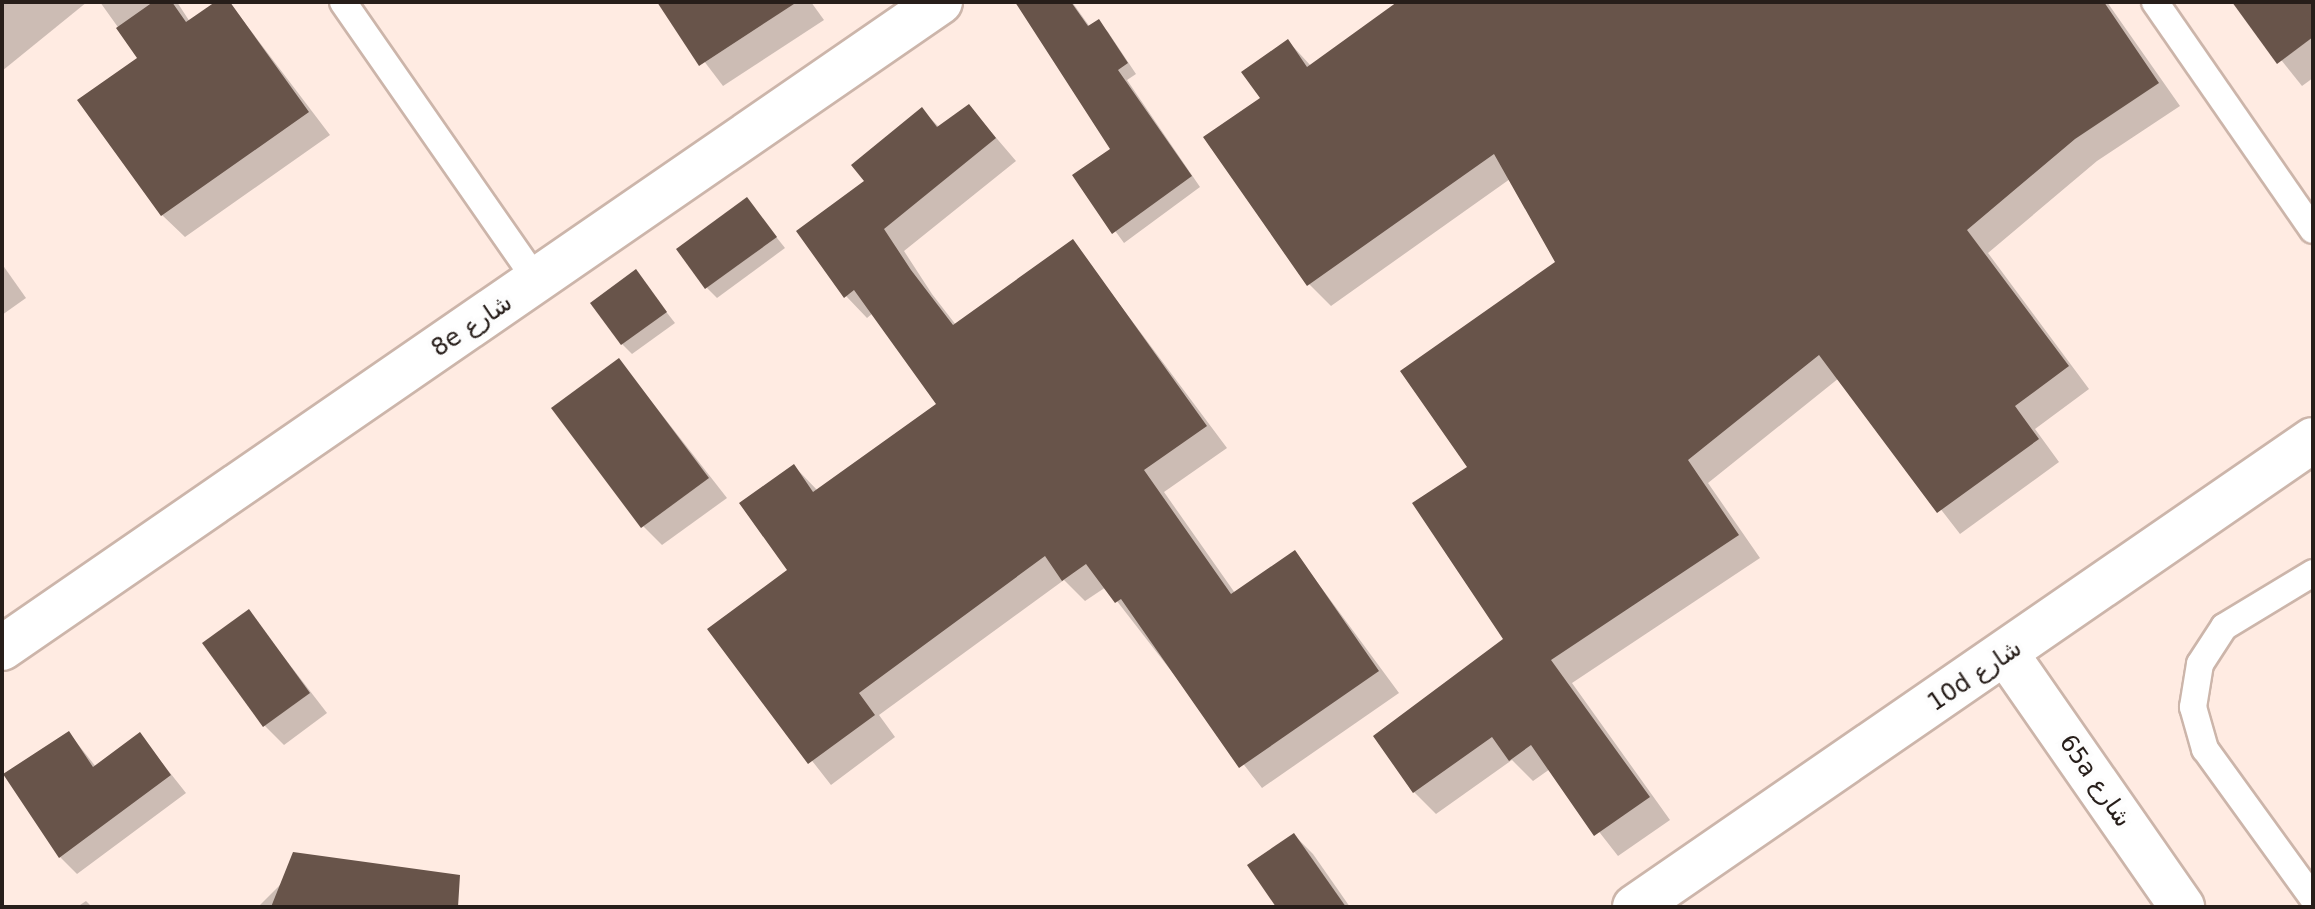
<!DOCTYPE html>
<html>
<head>
<meta charset="utf-8">
<style>
	body { margin:0 }
	#map { position:relative; width:2315px; height:909px; overflow:hidden; background:#ffebe2; font-family:"DejaVu Sans","Noto Sans Arabic",sans-serif }
	div>[style] { position:absolute }
	[style*='--x'] { left:calc(var(--x)*1px); top:calc(var(--y)*1px); width:calc(var(--w)*1px); rotate:calc(var(--a)*1deg) }
	.shadow>* { inset:0; background:#0003 }
	.building>* { inset:0; background:#68544a }
	.roads { filter:drop-shadow(2px 0 #ccb5aa) drop-shadow(-2px 0 #ccb5aa) drop-shadow(0 2px #ccb5aa) drop-shadow(0 -2px #ccb5aa) }
	.lane>* { height:26px; margin:-13px; padding:0 13px; transform-origin:13px; border-radius:13px; background:#fff }
	.street>* { height:44px; margin:-22px; padding:0 22px; transform-origin:22px; border-radius:22px; background:#fff }
	span { translate:-50% -50%; white-space:nowrap; text-align:center; line-height:1.15; -webkit-text-stroke:8px #fdfdfd; paint-order:stroke }
	.street-label { font-size:24px; color:#271e1a }
	.frame { position:absolute; inset:0; border:4px solid #271e1a; pointer-events:none }
</style>
</head>
<body>
<div id="map">
	<div class="shadow">
		<i style="clip-path:polygon(2px 2px,87px 2px,2px 71px)"></i>
		<i style="clip-path:polygon(100px 2px,177px 2px,190px 22px,229px 2px,330px 135px,185px 237px,162px 215px,140px 58px)"></i>
		<i style="clip-path:polygon(659px 2px,811px 2px,824px 20px,723px 86px)"></i>
		<i style="clip-path:polygon(1018px 2px,1072px 2px,1090px 27px,1098px 22px,1108px 32px,1136px 74px,1127px 80px,1200px 187px,1124px 243px,1075px 176px,1113px 149px)"></i>
		<i style="clip-path:polygon(1400px 2px,2107px 2px,2180px 106px,2097px 161px,1988px 253px,2089px 389px,2035px 429px,2059px 462px,1960px 534px,1839px 378px,1708px 483px,1760px 558px,1572px 683px,1670px 820px,1618px 856px,1550px 769px,1533px 781px,1512px 760px,1436px 814px,1414px 792px,1505px 639px,1470px 467px,1558px 263px,1510px 179px,1331px 306px,1309px 284px,1262px 99px,1288px 41px,1311px 66px)"></i>
		<i style="clip-path:polygon(2235px 2px,2313px 2px,2313px 78px,2302px 86px)"></i>
		<i style="clip-path:polygon(969px 106px,1016px 161px,904px 251px,932px 294px,956px 325px,1073px 242px,1227px 448px,1164px 492px,1235px 593px,1295px 552px,1399px 693px,1262px 788px,1106px 587px,1085px 601px,1064px 580px,879px 715px,895px 737px,831px 785px,709px 629px,789px 570px,794px 466px,818px 491px,939px 404px,873px 313px,867px 318px,846px 296px,867px 181px,922px 110px,940px 128px)"></i>
		<i style="clip-path:polygon(747px 200px,785px 248px,717px 298px,707px 288px)"></i>
		<i style="clip-path:polygon(2px 264px,26px 298px,2px 315px)"></i>
		<i style="clip-path:polygon(635px 272px,675px 323px,632px 354px,622px 344px)"></i>
		<i style="clip-path:polygon(619px 360px,727px 498px,662px 545px,643px 526px)"></i>
		<i style="clip-path:polygon(249px 612px,327px 713px,284px 745px,265px 726px)"></i>
		<i style="clip-path:polygon(69px 733px,96px 767px,140px 735px,186px 793px,77px 874px,60px 857px)"></i>
		<i style="clip-path:polygon(1294px 835px,1313px 854px,1350px 907px,1278px 907px)"></i>
		<i style="clip-path:polygon(282px 883px,390px 907px,258px 907px)"></i>
		<i style="clip-path:polygon(86px 901px,92px 907px,77px 907px)"></i>
	</div>
	<div class="building">
		<i style="clip-path:polygon(153px 2px,172px 2px,186px 22px,215px 2px,230px 2px,309px 112px,161px 216px,77px 100px,137px 58px,116px 28px)"></i>
		<i style="clip-path:polygon(657px 2px,797px 2px,699px 66px)"></i>
		<i style="clip-path:polygon(1015px 2px,1071px 2px,1088px 26px,1099px 19px,1128px 63px,1118px 70px,1192px 176px,1112px 234px,1072px 175px,1110px 149px)"></i>
		<i style="clip-path:polygon(1397px 2px,2104px 2px,2159px 83px,2075px 139px,1967px 230px,2069px 366px,2015px 406px,2039px 439px,1937px 513px,1819px 355px,1688px 460px,1739px 535px,1551px 660px,1650px 797px,1594px 836px,1531px 745px,1509px 761px,1492px 737px,1413px 793px,1373px 736px,1503px 639px,1412px 503px,1467px 467px,1400px 371px,1555px 262px,1494px 154px,1307px 286px,1203px 137px,1260px 98px,1241px 72px,1288px 39px,1307px 67px)"></i>
		<i style="clip-path:polygon(2232px 2px,2313px 2px,2313px 37px,2277px 64px)"></i>
		<i style="clip-path:polygon(969px 104px,996px 138px,884px 229px,911px 270px,953px 325px,1073px 239px,1207px 426px,1144px 470px,1231px 594px,1295px 550px,1379px 671px,1239px 768px,1121px 599px,1115px 603px,1086px 564px,1062px 581px,1045px 556px,859px 693px,875px 715px,808px 764px,707px 629px,787px 570px,739px 503px,794px 464px,813px 492px,936px 404px,854px 290px,844px 298px,796px 231px,864px 181px,851px 165px,922px 107px,937px 127px)"></i>
		<i style="clip-path:polygon(747px 197px,777px 237px,705px 289px,676px 249px)"></i>
		<i style="clip-path:polygon(636px 269px,667px 312px,621px 345px,590px 303px)"></i>
		<i style="clip-path:polygon(619px 358px,709px 478px,641px 528px,551px 408px)"></i>
		<i style="clip-path:polygon(249px 609px,310px 693px,263px 727px,202px 643px)"></i>
		<i style="clip-path:polygon(69px 731px,93px 767px,140px 732px,171px 775px,59px 858px,3px 774px)"></i>
		<i style="clip-path:polygon(1294px 833px,1346px 907px,1276px 907px,1247px 865px)"></i>
		<i style="clip-path:polygon(293px 852px,460px 875px,458px 907px,271px 907px)"></i>
	</div>
	<div class="roads">
		<div class="lane">
			<i style="--x:343;--y:2;--w:340;--a:55.2"></i>
			<i style="--x:2155;--y:2;--w:277;--a:55.3"></i>
			<i style="--x:2313;--y:573;--w:104;--a:148.8"></i>
			<i style="--x:2224;--y:627;--w:44;--a:123"></i>
			<i style="--x:2200;--y:664;--w:44;--a:99.2"></i>
			<i style="--x:2193;--y:707;--w:44;--a:74.1"></i>
			<i style="--x:2205;--y:749;--w:184;--a:54.1"></i>
		</div>
		<div class="street">
			<i style="--x:2;--y:648;--w:1139;--a:-34.56"></i>
			<i style="--x:2007;--y:655;--w:307;--a:55.2"></i>
			<i style="--x:1635;--y:907;--w:823;--a:-34.56"></i>
		</div>
	</div>
	<div class="street-label">
		<span style="left:472px;top:326px;rotate:-34deg">8e شارع</span>
		<span style="left:1975px;top:676px;rotate:-34deg">10d شارع</span>
		<span style="left:2095px;top:781px;rotate:55deg">65a شارع</span>
	</div>
	<div class="frame"></div>
</div>
</body>
</html>
